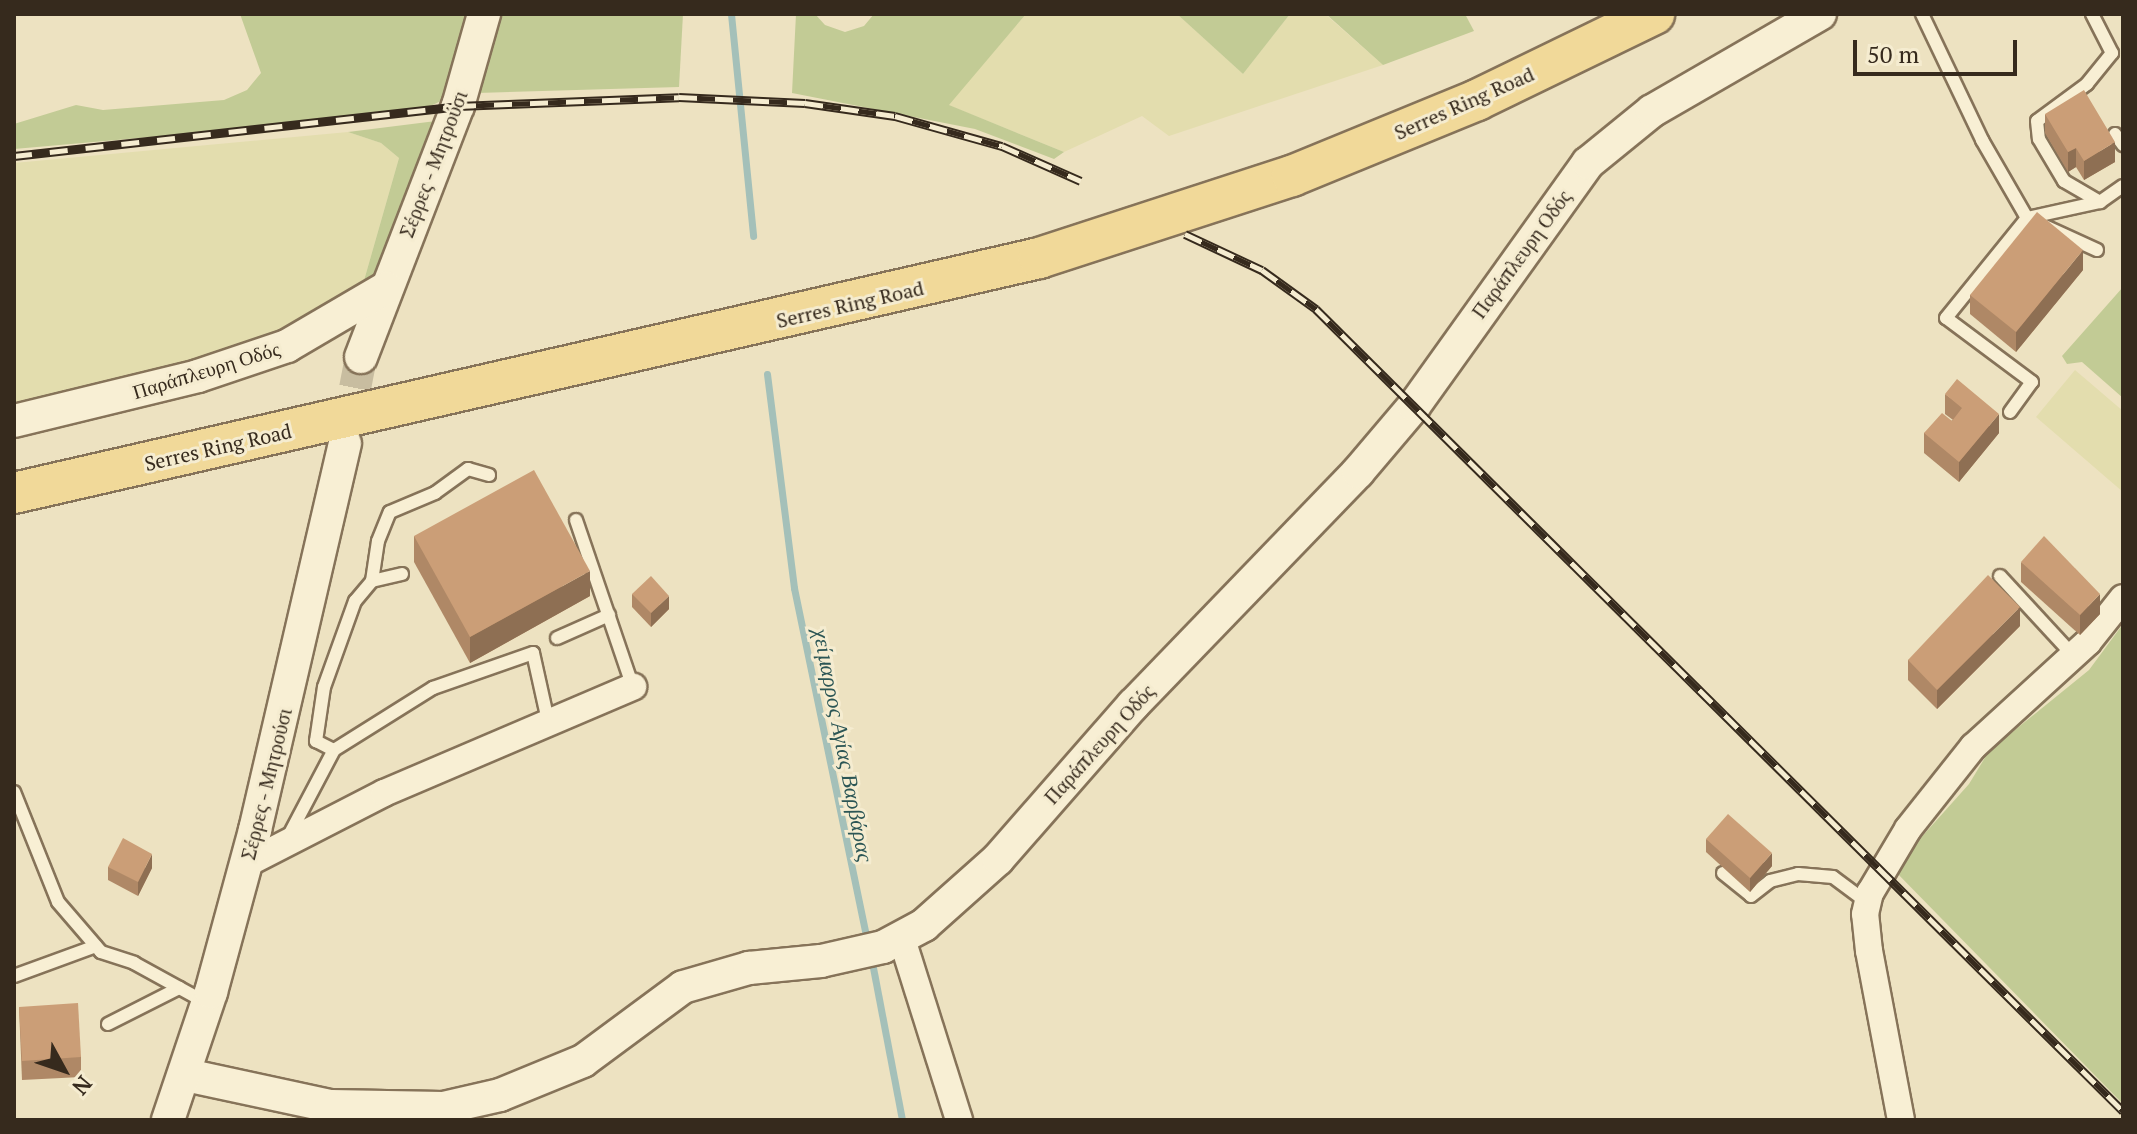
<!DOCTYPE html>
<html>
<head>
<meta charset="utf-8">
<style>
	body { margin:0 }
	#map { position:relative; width:2137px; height:1134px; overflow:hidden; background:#ede2c1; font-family:"PT Serif",serif }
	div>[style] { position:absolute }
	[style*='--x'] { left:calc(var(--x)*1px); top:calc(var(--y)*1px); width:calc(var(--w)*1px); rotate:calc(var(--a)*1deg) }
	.farmland>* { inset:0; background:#e3ddae }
	.green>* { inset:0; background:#c2cb95 }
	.stream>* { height:7px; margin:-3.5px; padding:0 3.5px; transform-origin:3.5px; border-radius:3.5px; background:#a4c0b9 }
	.tertiary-tunnel>* { height:32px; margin-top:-16px; transform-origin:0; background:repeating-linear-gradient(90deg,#c8bda0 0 32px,transparent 0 48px) }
	.roads { filter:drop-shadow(2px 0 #867359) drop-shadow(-2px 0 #867359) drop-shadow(0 2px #867359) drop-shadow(0 -2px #867359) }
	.service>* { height:12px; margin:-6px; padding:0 6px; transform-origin:6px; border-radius:6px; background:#f8efd4 }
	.minor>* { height:26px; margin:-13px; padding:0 13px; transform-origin:13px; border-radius:13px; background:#f8efd4 }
	.tertiary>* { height:32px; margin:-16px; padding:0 16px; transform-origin:16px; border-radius:16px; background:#f8efd4 }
	.primary>* { height:40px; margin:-20px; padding:0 20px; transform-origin:20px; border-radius:20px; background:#f1d999 }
	.rail>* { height:9px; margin-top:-4.5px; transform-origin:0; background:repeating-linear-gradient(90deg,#f5ecd0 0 18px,#362a1d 0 36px); box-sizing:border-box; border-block:2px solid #362a1d }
	.wall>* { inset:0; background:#af8866 }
	.shaded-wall>* { inset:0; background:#8e6f53 }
	.building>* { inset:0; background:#cb9e77 }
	span { translate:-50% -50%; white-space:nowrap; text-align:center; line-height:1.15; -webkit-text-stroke:6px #f5ecd0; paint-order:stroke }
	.street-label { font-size:20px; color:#362a1d }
	.water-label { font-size:22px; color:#2c5655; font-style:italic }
	.frame { position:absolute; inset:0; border:16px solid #362a1d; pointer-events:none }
	.north { position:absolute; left:24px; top:1030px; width:80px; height:80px; -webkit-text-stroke:6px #f5ecd0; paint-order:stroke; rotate:130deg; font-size:22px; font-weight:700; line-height:32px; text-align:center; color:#362a1d }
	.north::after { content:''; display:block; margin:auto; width:28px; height:36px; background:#362a1d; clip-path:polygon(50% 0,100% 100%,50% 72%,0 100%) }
	.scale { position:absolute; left:1853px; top:40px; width:164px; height:36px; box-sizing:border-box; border:4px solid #362a1d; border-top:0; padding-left:10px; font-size:24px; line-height:28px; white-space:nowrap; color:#362a1d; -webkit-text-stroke:6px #f5ecd0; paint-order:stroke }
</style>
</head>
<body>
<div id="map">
	<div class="farmland">
		<i style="clip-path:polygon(1026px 14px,1177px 14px,1243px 74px,1290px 14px,1325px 14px,1383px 65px,1169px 136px,1142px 116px,1064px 152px,948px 105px)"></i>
		<i style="clip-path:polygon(348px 132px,381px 143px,399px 158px,361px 291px,250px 350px,14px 409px,14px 163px)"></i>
		<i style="clip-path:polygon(2075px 370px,2123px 411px,2123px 492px,2036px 417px)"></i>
	</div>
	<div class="green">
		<i style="clip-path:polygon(240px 14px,470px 14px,443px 100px,414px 114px,14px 149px,14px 124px,76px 105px,103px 110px,224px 100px,247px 90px,261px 73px)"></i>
		<i style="clip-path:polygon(499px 14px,683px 14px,679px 87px,477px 93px)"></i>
		<i style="clip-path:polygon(796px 14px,815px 14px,825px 25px,845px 32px,864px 26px,874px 14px,1026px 14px,949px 105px,1064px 152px,1054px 159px,975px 129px,792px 93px)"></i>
		<i style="clip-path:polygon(1177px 14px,1290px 14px,1243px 74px)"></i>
		<i style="clip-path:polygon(1326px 14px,1465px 14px,1474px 31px,1383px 65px)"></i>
		<i style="clip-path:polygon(436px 121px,386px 259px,361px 291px,399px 158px,381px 143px,348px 132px)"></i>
		<i style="clip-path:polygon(2123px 287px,2123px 398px,2082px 362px,2067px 364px,2062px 356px)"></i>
		<i style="clip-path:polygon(2123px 624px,2123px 1104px,1893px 869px,1969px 784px,1989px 751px,2089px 670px)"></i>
	</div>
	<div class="stream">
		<i style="--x:731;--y:14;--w:223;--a:84.3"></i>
		<i style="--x:767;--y:374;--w:216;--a:82.8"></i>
		<i style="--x:794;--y:588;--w:360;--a:78.3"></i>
		<i style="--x:871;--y:957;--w:166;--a:79.2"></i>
	</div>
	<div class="tertiary-tunnel">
		<i style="--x:346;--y:435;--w:79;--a:-79.1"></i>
	</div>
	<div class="roads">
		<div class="service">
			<i style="--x:1922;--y:14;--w:140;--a:64.5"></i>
			<i style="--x:1982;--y:140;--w:90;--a:60"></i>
			<i style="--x:2027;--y:218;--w:75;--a:-12.4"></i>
			<i style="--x:2100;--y:202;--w:28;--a:-35"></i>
			<i style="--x:2092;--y:14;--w:44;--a:62.9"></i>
			<i style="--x:2112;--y:53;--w:40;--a:129"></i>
			<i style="--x:2087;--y:84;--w:62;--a:143.5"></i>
			<i style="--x:2037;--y:121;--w:18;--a:84"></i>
			<i style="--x:2039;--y:139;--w:49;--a:59.2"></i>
			<i style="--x:2064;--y:181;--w:42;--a:30.3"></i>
			<i style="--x:2115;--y:134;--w:14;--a:54"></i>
			<i style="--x:2010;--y:412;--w:37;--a:-54"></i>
			<i style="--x:2032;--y:382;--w:107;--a:-143.3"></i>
			<i style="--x:1946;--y:318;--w:129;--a:-51"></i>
			<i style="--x:2027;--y:218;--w:77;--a:24.6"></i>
			<i style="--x:576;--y:520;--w:176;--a:71.2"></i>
			<i style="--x:402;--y:574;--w:31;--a:167"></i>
			<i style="--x:372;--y:581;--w:26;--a:130"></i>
			<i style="--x:355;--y:601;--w:91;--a:109.8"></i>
			<i style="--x:324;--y:687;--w:55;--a:98.4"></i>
			<i style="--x:316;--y:741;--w:20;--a:27"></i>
			<i style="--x:334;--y:750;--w:117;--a:-32.1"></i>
			<i style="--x:433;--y:688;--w:106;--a:-19.3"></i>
			<i style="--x:533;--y:653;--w:74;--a:77.5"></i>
			<i style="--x:2000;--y:576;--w:106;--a:47.3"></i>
			<i style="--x:372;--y:581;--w:40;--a:-81.5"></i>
			<i style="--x:378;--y:541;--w:31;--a:-68"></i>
			<i style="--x:390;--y:512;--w:49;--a:-22.9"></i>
			<i style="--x:435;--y:493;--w:41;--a:-36"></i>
			<i style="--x:468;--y:469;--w:22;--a:16"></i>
			<i style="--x:557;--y:638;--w:57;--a:-23.9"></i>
			<i style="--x:14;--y:792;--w:118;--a:68.2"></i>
			<i style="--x:58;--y:902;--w:66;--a:49.3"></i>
			<i style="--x:101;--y:952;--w:35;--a:18"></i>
			<i style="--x:134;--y:963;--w:81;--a:28.8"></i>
			<i style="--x:287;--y:839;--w:101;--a:-62.2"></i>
			<i style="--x:1723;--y:873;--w:36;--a:39"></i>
			<i style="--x:1751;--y:896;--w:24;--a:-38"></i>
			<i style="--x:1770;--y:881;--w:29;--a:-14"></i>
			<i style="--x:1798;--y:874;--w:35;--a:5"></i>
			<i style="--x:1833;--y:877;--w:44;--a:36.6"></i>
			<i style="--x:14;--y:976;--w:87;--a:-20.1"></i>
			<i style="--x:108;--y:1024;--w:80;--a:-26.9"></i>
		</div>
		<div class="minor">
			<i style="--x:246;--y:864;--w:155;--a:-27.2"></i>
			<i style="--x:384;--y:793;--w:271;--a:-23.1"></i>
			<i style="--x:902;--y:939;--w:190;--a:72.5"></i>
			<i style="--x:1901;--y:1120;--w:172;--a:-100.7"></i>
			<i style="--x:1869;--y:951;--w:37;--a:-96"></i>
			<i style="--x:1865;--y:914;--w:22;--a:-77"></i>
			<i style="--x:1870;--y:893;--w:74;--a:-59.3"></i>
			<i style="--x:1908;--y:829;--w:105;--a:-51.6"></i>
			<i style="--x:1973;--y:747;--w:156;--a:-42.4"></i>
			<i style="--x:2088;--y:642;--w:56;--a:-51.5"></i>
		</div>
		<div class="tertiary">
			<i style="--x:361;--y:357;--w:269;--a:-68.9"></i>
			<i style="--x:458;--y:106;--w:96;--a:-74.2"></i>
			<i style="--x:14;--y:421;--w:189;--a:-13.7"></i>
			<i style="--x:198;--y:376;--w:94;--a:-18.6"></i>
			<i style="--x:287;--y:346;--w:115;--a:-30.4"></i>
			<i style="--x:186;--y:1075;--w:148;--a:12.1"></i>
			<i style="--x:331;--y:1106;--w:112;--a:1"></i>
			<i style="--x:443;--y:1108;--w:58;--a:-12.8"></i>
			<i style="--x:500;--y:1095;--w:90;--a:-22.3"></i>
			<i style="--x:583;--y:1061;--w:124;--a:-36.5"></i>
			<i style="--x:683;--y:987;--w:69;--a:-16.1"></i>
			<i style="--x:749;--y:968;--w:72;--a:-5.6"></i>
			<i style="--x:821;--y:961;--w:64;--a:-12.7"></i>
			<i style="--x:883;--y:947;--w:47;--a:-28.2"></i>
			<i style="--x:924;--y:925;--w:99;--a:-41.7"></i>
			<i style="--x:998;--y:859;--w:205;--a:-48.8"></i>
			<i style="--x:1133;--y:705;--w:324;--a:-46"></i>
			<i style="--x:1358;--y:472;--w:87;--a:-49.7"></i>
			<i style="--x:1414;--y:406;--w:299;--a:-54.4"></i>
			<i style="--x:1588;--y:163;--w:82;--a:-39.1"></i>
			<i style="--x:1652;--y:111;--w:194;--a:-30"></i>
			<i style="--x:168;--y:1120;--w:135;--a:-71.4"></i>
			<i style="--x:211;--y:992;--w:168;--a:-74.8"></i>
			<i style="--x:255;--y:830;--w:397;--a:-76.9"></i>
		</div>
		<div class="primary">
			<i style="--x:14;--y:493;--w:1052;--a:-12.91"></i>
			<i style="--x:1039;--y:258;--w:266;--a:-18"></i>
			<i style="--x:1292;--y:176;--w:200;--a:-22.3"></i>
			<i style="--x:1477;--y:100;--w:197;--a:-25.9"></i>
		</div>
	</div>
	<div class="rail">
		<i style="--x:14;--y:156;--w:447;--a:-6.4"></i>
		<i style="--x:458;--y:106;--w:221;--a:-2.3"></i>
		<i style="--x:679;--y:97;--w:126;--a:2.7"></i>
		<i style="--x:805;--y:103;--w:91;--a:8.2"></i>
		<i style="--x:895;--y:116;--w:111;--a:15.7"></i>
		<i style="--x:1002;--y:146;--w:86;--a:23.9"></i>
		<i style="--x:1185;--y:234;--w:85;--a:25.1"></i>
		<i style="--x:1262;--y:270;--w:67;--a:35.8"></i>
		<i style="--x:1316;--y:309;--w:1138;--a:44.82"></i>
	</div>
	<div class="wall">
		<i style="clip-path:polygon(2045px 114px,2115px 162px,2084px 180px,2076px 167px,2068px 172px,2045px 133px)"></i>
		<i style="clip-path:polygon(2083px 270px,2016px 352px,1970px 314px,1970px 295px)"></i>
		<i style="clip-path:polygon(1945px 394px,1999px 433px,1959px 482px,1924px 453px,1924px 433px,1953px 420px,1945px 414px)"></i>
		<i style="clip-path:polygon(414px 536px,590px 596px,470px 663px,414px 562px)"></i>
		<i style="clip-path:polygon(2021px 562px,2100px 614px,2080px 635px,2021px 582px)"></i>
		<i style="clip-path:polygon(632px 594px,669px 609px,651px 627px,632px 607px)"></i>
		<i style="clip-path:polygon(2020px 626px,1937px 709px,1908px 680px,1908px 660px)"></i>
		<i style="clip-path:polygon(1706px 839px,1772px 866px,1750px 892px,1706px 852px)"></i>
		<i style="clip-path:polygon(108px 867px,152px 868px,138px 896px,108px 880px)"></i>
		<i style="clip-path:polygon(19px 1007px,81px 1057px,81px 1077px,22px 1080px)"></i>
	</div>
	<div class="shaded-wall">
		<i style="clip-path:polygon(2115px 142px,2115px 162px,2084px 180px,2084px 161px)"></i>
		<i style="clip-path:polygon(2076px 148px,2076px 167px,2068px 172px,2068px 152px)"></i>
		<i style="clip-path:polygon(2083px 250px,2083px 270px,2016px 352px,2016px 332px)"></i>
		<i style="clip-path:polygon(1999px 414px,1999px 433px,1959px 482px,1959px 462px)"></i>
		<i style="clip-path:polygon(590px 571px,590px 596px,470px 663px,470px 637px)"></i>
		<i style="clip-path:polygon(2100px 594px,2100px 614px,2080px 635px,2080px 615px)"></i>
		<i style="clip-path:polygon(669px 596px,669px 609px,651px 627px,651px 613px)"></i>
		<i style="clip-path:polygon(2020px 607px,2020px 626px,1937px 709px,1937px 690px)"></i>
		<i style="clip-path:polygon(1772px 853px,1772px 866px,1750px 892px,1750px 878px)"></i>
		<i style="clip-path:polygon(152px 854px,152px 868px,138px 896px,138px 882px)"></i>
	</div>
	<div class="building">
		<i style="clip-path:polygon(2084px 90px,2115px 142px,2084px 161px,2076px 148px,2068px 152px,2045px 114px)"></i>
		<i style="clip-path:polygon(2037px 212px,2083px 250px,2016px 332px,1970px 295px)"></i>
		<i style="clip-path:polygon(1957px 379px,1999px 414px,1959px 462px,1924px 433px,1942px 413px,1952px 421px,1962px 408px,1945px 394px)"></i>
		<i style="clip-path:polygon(534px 470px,590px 571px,470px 637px,414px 536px)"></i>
		<i style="clip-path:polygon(2044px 536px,2100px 594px,2080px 615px,2021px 562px)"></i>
		<i style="clip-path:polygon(1988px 575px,2020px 607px,1937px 690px,1908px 660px)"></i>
		<i style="clip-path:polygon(651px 576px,669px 596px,651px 613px,632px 594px)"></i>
		<i style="clip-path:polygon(1728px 814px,1772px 853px,1750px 878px,1706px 839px)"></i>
		<i style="clip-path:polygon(123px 838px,152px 854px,138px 882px,108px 867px)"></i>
		<i style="clip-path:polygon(78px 1003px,81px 1057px,22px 1061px,19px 1007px)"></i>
	</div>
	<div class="street-label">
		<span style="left:1464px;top:103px;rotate:-24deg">Serres Ring Road</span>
		<span style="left:433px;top:164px;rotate:-69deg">Σέρρες - Μητρούσι</span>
		<span style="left:1521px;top:254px;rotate:-54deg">Παράπλευρη Οδός</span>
		<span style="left:850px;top:304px;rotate:-13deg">Serres Ring Road</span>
		<span style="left:206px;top:370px;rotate:-17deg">Παράπλευρη Οδός</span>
		<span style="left:218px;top:447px;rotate:-13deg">Serres Ring Road</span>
		<span style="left:1099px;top:744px;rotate:-48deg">Παράπλευρη Οδός</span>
		<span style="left:266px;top:784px;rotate:-76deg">Σέρρες - Μητρούσι</span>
	</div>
	<div class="water-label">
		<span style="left:844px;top:745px;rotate:79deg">χείμαρρος Αγίας Βαρβάρας</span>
	</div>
	<div class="frame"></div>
	<div class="north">N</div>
	<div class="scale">50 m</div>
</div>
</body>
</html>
